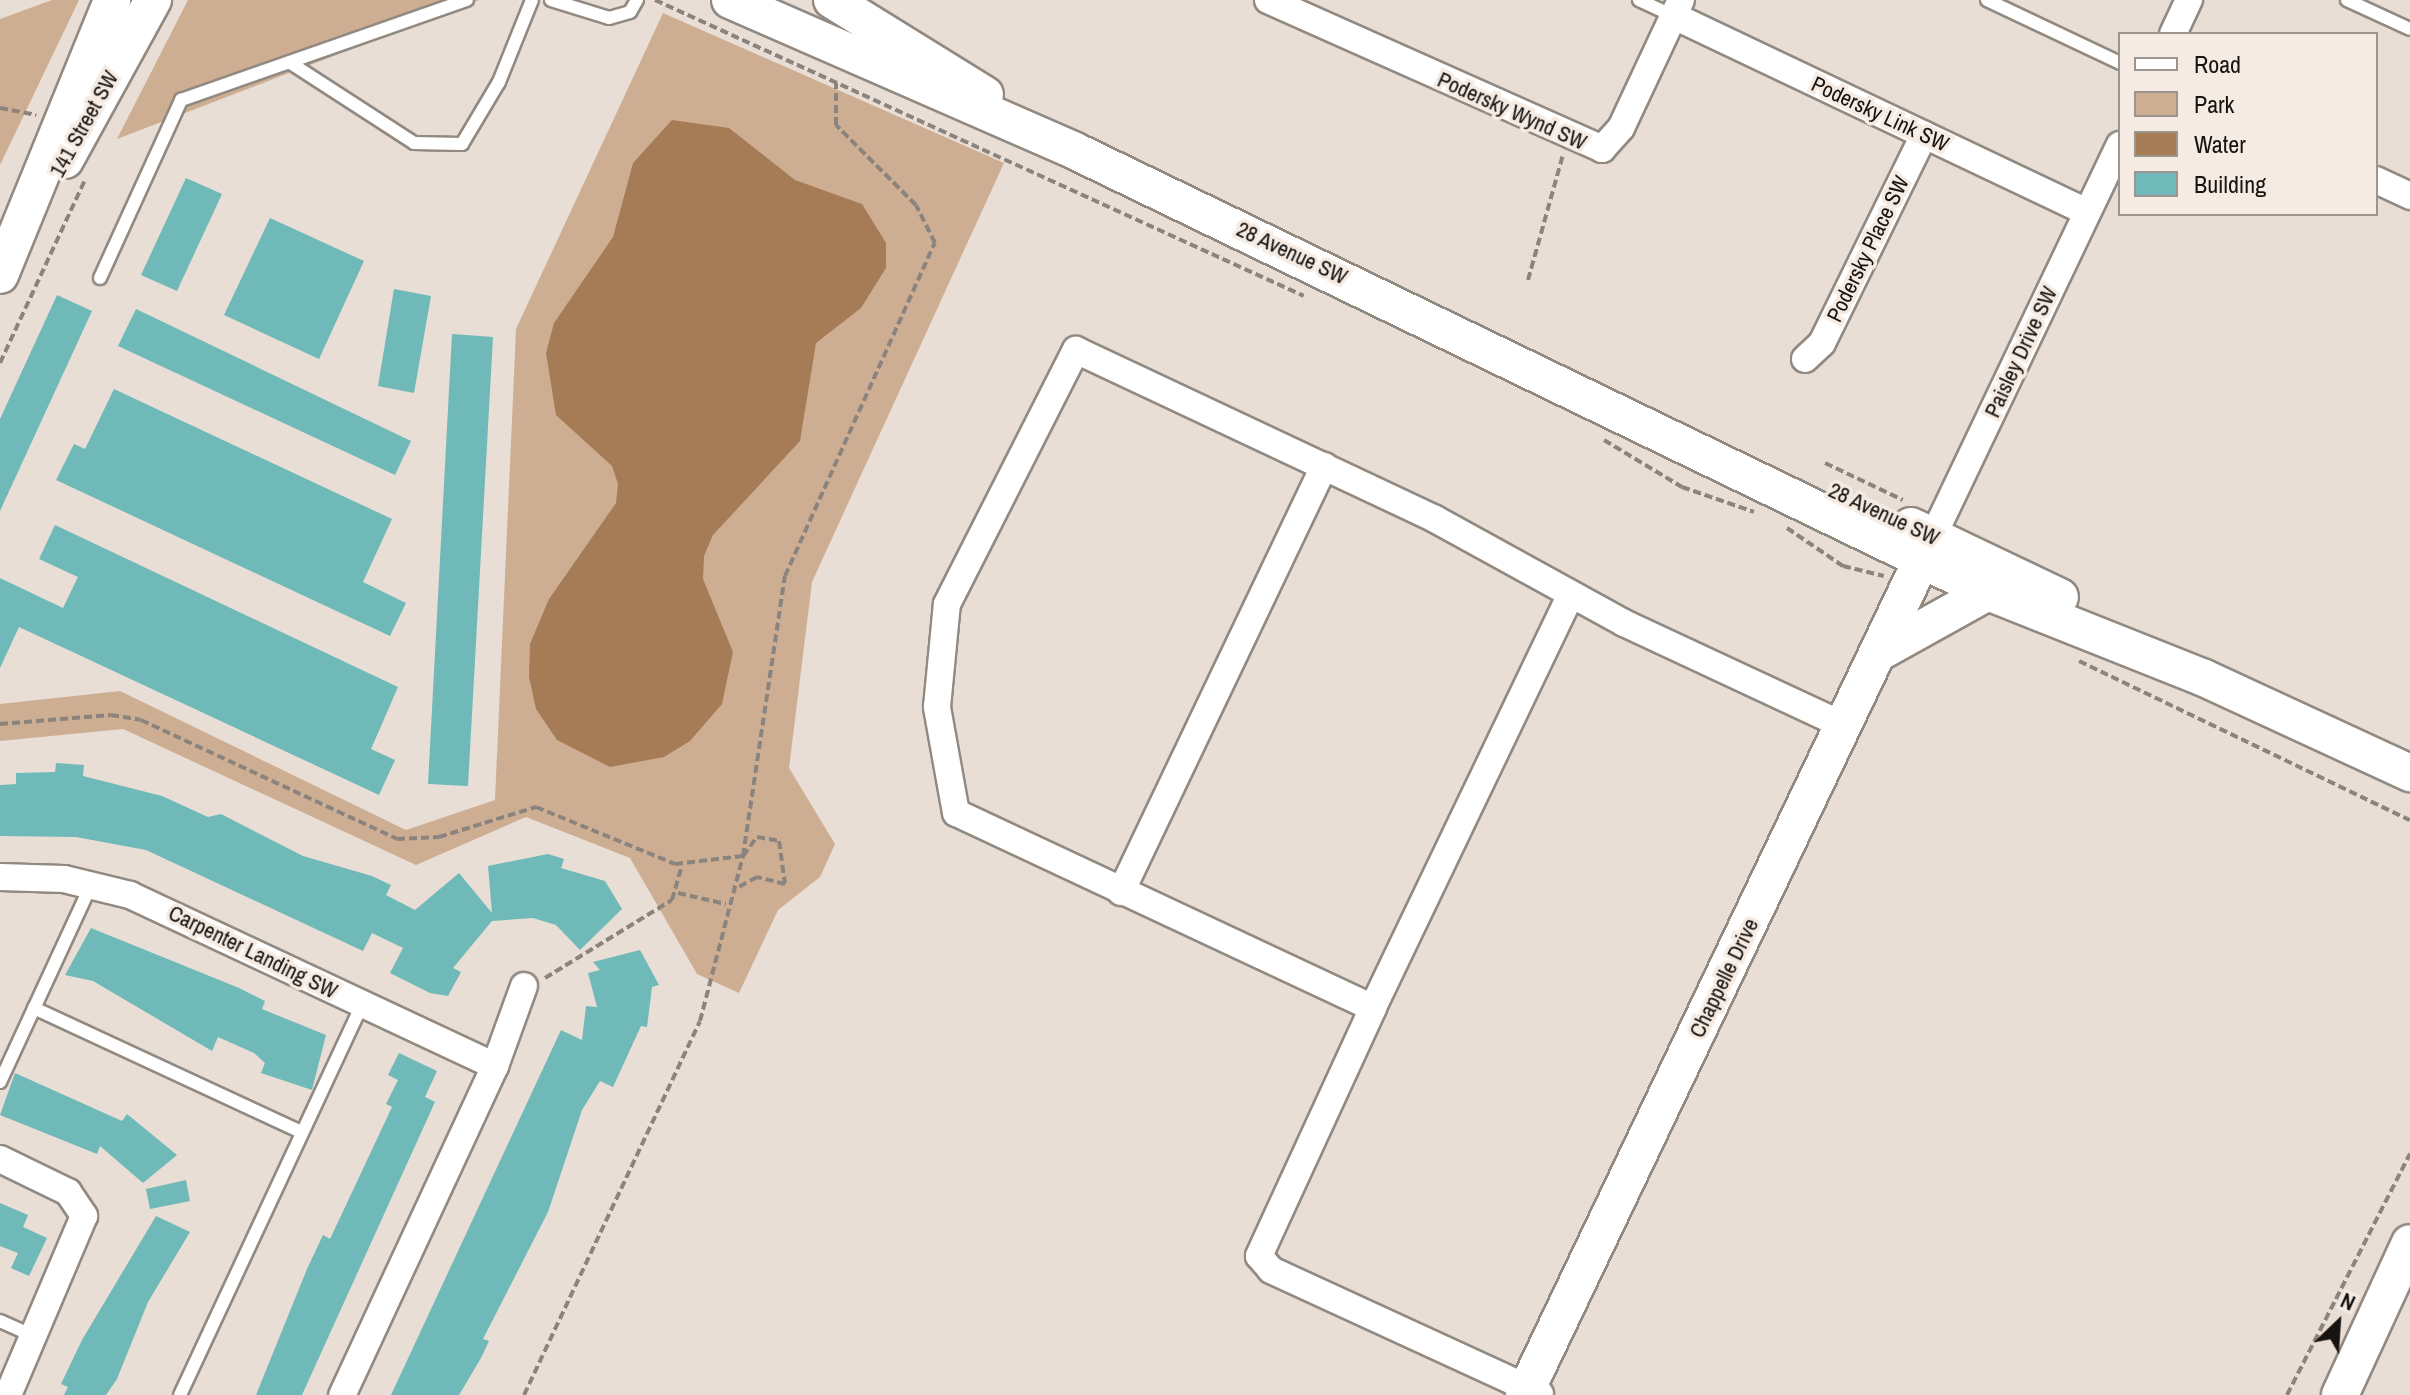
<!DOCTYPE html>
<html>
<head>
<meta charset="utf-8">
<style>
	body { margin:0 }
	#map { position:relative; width:2410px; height:1395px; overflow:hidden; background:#e8ded5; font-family:"Archivo Narrow",sans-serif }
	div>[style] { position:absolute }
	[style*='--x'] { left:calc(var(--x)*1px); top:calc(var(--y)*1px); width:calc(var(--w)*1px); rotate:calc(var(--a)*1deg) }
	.green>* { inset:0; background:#ceae92 }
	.water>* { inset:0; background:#a57c56 }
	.building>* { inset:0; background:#6fb9b8 }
	.path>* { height:4px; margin-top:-2px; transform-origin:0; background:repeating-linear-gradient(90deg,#8b847e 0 8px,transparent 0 12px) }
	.roads { filter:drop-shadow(2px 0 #928981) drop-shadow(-2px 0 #928981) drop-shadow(0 2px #928981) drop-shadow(0 -2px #928981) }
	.lane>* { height:12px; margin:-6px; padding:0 6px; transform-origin:6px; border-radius:6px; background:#fff }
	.street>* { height:26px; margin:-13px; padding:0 13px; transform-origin:13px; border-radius:13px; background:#fff }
	.secondary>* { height:36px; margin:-18px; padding:0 18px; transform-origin:18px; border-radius:18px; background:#fff }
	span { translate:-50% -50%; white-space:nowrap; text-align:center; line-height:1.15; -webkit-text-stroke:7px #f5ebe3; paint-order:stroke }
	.street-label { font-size:22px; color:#161310 }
	.legend { position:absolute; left:2118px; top:32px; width:260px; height:184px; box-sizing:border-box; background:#f5ebe3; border:2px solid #9c958f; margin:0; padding:10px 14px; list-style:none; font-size:24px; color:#161310 }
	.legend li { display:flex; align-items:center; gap:16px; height:40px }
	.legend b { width:40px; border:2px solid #9c958f }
	.north { position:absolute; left:2298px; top:1283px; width:80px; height:80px; -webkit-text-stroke:6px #f5ebe3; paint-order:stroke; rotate:25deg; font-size:22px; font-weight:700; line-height:32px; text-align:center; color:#161310 }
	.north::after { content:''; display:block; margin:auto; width:28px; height:36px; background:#161310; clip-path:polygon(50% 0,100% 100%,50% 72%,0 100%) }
</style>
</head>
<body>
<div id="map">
	<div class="green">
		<i style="clip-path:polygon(52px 0,79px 0,0 165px,0 19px)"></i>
		<i style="clip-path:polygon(188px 0,479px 0,117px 139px)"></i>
		<i style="clip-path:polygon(663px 13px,1004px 163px,812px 582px,789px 768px,835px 844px,820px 877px,778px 910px,739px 993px,697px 974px,630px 858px,526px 817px,416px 865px,123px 729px,0 741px,0 704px,120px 691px,406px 830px,495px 800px,516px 329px)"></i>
	</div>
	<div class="water">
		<i style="clip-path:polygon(672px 120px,729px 128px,795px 180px,862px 204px,886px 243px,886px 268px,861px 308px,816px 343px,800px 441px,713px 535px,704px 556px,703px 579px,733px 652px,722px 704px,690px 741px,664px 757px,610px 767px,557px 740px,536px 709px,529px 677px,530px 644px,549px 599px,616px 503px,618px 484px,612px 466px,556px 415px,546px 353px,554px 323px,613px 237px,633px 163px)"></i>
	</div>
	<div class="building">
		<i style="clip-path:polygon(186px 178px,222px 194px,177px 291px,141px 275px)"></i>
		<i style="clip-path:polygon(270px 218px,364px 261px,319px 359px,224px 315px)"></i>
		<i style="clip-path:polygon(394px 289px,431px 296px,414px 393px,378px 386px)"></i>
		<i style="clip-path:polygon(57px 295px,92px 311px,0 511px,0 419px)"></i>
		<i style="clip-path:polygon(136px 309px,411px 441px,395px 475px,118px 346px)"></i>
		<i style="clip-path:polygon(452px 334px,493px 337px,468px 786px,428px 784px)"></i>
		<i style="clip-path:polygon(114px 389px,392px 519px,363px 582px,406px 603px,390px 636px,56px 480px,74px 444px,85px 449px)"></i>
		<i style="clip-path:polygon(55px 525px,398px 687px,371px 749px,395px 760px,379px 795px,19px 627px,0 668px,0 578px,63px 608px,78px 577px,39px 559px)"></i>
		<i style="clip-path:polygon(56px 763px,84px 765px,83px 776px,162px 796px,208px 817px,221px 814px,303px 856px,372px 876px,391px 885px,386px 895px,415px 910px,459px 873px,492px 913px,488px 866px,548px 854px,564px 859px,561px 868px,605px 881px,622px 909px,580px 950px,556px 925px,533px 918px,492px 921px,453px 968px,461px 972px,448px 996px,430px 993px,390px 973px,403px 948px,372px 933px,363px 951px,146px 850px,76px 837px,0 836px,0 785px,16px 784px,16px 773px,55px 772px)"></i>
		<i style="clip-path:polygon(91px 928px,239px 988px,265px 1001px,262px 1009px,326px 1035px,312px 1090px,261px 1073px,265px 1063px,254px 1053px,218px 1037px,212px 1051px,93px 981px,65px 975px)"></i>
		<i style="clip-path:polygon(640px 950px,659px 985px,652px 987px,647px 1027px,641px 1026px,613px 1087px,600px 1081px,582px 1110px,548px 1212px,483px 1339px,489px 1341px,481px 1358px,459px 1395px,391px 1395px,561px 1030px,582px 1040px,586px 1006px,597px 1007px,588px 973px,600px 970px,593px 962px)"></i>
		<i style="clip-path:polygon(399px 1053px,437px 1071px,425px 1097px,435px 1102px,302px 1395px,256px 1395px,307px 1269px,323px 1235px,330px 1239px,392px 1107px,386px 1104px,398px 1080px,388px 1075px)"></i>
		<i style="clip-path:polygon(15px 1073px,122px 1121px,127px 1114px,177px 1155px,143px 1183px,100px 1146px,97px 1154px,0 1115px)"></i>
		<i style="clip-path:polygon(186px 1180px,190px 1201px,150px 1209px,146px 1189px)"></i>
		<i style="clip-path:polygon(0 1203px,28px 1215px,23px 1227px,47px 1238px,29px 1276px,11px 1268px,18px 1253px,0 1246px)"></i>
		<i style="clip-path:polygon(156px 1216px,190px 1232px,148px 1302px,117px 1379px,106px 1395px,64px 1395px,68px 1387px,61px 1384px,82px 1340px)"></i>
	</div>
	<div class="path">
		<i style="--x:655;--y:0;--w:713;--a:24.52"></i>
		<i style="--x:0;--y:108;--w:37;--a:11"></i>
		<i style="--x:1528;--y:280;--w:130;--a:-74.4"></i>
		<i style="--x:0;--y:363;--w:202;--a:-65.1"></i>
		<i style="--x:1604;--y:440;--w:91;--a:31.1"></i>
		<i style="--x:1682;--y:487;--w:76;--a:19.1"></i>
		<i style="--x:1825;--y:463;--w:86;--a:25.4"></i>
		<i style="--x:1787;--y:528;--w:68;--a:34.2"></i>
		<i style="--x:1843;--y:566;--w:42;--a:13.7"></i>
		<i style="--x:2079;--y:661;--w:367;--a:25.7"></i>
		<i style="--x:0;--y:724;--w:111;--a:-4.6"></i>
		<i style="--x:111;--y:715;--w:30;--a:9"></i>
		<i style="--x:141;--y:720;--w:282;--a:24.9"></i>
		<i style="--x:397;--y:839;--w:42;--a:-2.7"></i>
		<i style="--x:439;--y:837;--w:102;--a:-17.2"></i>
		<i style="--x:536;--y:807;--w:150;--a:22.3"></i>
		<i style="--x:675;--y:864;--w:68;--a:-6.7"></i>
		<i style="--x:743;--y:856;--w:283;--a:-81.5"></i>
		<i style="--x:785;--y:576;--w:365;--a:-65.8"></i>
		<i style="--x:935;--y:243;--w:42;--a:-116.6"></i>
		<i style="--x:916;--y:205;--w:113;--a:-135"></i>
		<i style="--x:836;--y:125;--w:42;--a:-90"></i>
		<i style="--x:678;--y:893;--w:49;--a:12.9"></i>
		<i style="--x:545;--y:978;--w:149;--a:-31.6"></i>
		<i style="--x:672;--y:900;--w:36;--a:-74"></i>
		<i style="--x:524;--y:1395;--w:413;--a:-64.8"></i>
		<i style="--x:700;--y:1021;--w:171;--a:-75.4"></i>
		<i style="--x:743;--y:856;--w:24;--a:-54"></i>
		<i style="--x:757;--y:837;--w:22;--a:10"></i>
		<i style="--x:779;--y:841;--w:43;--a:82.1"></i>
		<i style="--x:785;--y:884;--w:29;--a:-166"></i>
		<i style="--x:757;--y:877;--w:25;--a:151"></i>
		<i style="--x:2287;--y:1395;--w:271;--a:-63"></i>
	</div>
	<div class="roads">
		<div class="lane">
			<i style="--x:551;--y:0;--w:61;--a:17.2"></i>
			<i style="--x:609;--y:18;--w:22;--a:-16"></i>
			<i style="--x:630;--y:12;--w:14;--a:-60"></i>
			<i style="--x:1639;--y:0;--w:38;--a:25"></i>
			<i style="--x:1987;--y:0;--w:147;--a:25.3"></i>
			<i style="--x:2347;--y:0;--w:69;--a:24.7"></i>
			<i style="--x:289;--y:62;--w:149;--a:32.9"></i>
			<i style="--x:414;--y:143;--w:48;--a:1.2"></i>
			<i style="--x:462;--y:144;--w:72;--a:-59.2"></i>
			<i style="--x:499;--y:82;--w:88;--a:-68.1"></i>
			<i style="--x:100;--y:278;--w:196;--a:-65.5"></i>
			<i style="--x:181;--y:100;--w:303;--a:-19.3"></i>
			<i style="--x:34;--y:1008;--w:294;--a:24.9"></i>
			<i style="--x:0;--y:1082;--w:219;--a:-65.2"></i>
			<i style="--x:0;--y:1321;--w:37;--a:24"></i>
			<i style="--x:180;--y:1395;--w:430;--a:-65"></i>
		</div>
		<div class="street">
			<i style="--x:1268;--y:0;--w:366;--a:24"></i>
			<i style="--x:1602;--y:149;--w:28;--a:-48"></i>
			<i style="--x:1621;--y:128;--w:141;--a:-64.9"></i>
			<i style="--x:1674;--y:16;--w:457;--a:25.4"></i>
			<i style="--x:2173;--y:34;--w:38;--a:-65"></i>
			<i style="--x:2376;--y:180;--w:38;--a:25"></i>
			<i style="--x:1805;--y:359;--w:23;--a:-43"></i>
			<i style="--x:1822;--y:343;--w:232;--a:-63.9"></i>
			<i style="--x:1925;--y:553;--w:452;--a:-64.5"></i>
			<i style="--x:1570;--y:596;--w:457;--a:115.6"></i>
			<i style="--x:1373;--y:1008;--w:460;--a:-154.9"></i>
			<i style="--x:956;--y:813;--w:108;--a:-100.2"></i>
			<i style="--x:937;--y:707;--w:103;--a:-84.5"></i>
			<i style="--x:947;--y:604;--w:285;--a:-63.1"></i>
			<i style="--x:1076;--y:350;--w:397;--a:25.2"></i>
			<i style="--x:1435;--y:519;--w:216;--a:28.8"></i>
			<i style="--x:1624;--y:623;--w:244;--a:25"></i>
			<i style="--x:0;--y:877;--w:64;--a:1.8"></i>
			<i style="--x:64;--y:879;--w:68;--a:13.6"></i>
			<i style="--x:130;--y:895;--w:403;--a:25.1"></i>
			<i style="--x:495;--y:1066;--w:363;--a:114.9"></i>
			<i style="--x:1121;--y:892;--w:472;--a:-64.5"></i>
			<i style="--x:1373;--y:1008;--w:273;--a:114.7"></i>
			<i style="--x:1259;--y:1256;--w:18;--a:49"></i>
			<i style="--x:1271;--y:1270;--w:296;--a:24.7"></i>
			<i style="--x:495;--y:1066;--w:85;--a:-70.1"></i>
			<i style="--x:0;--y:1159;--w:76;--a:25.9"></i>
			<i style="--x:68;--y:1192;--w:29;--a:56"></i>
			<i style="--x:84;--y:1216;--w:194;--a:113"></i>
		</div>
		<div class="secondary">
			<i style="--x:730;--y:0;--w:377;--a:23.6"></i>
			<i style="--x:1075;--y:151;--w:1014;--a:25.78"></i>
			<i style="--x:1988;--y:592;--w:232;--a:21.7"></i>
			<i style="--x:2204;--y:678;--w:227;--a:24.8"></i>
			<i style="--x:832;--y:0;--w:180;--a:31.8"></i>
			<i style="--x:65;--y:160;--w:183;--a:-61.2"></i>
			<i style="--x:0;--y:275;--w:297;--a:-67.8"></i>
			<i style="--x:1911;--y:526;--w:165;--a:25.5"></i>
			<i style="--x:1880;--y:652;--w:124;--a:-29.1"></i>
			<i style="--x:1524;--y:1395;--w:926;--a:-64.54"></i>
			<i style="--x:2340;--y:1395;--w:167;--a:-65.3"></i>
		</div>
	</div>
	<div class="street-label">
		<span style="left:1512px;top:111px;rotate:24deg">Podersky Wynd SW</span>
		<span style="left:1880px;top:114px;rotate:25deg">Podersky Link SW</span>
		<span style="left:84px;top:124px;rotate:-61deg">141 Street SW</span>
		<span style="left:1868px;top:249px;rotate:-64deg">Podersky Place SW</span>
		<span style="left:1292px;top:253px;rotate:25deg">28 Avenue SW</span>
		<span style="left:2021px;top:352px;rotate:-65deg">Paisley Drive SW</span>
		<span style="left:1884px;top:514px;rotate:25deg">28 Avenue SW</span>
		<span style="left:253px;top:952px;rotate:26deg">Carpenter Landing SW</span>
		<span style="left:1724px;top:978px;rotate:-64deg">Chappelle Drive</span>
	</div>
	<ul class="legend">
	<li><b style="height:10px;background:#fff"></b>Road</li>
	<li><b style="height:22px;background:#ceae92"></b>Park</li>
	<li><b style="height:22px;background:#a57c56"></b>Water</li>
	<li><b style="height:22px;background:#6fb9b8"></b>Building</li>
	</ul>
	<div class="north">N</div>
</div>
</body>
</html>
